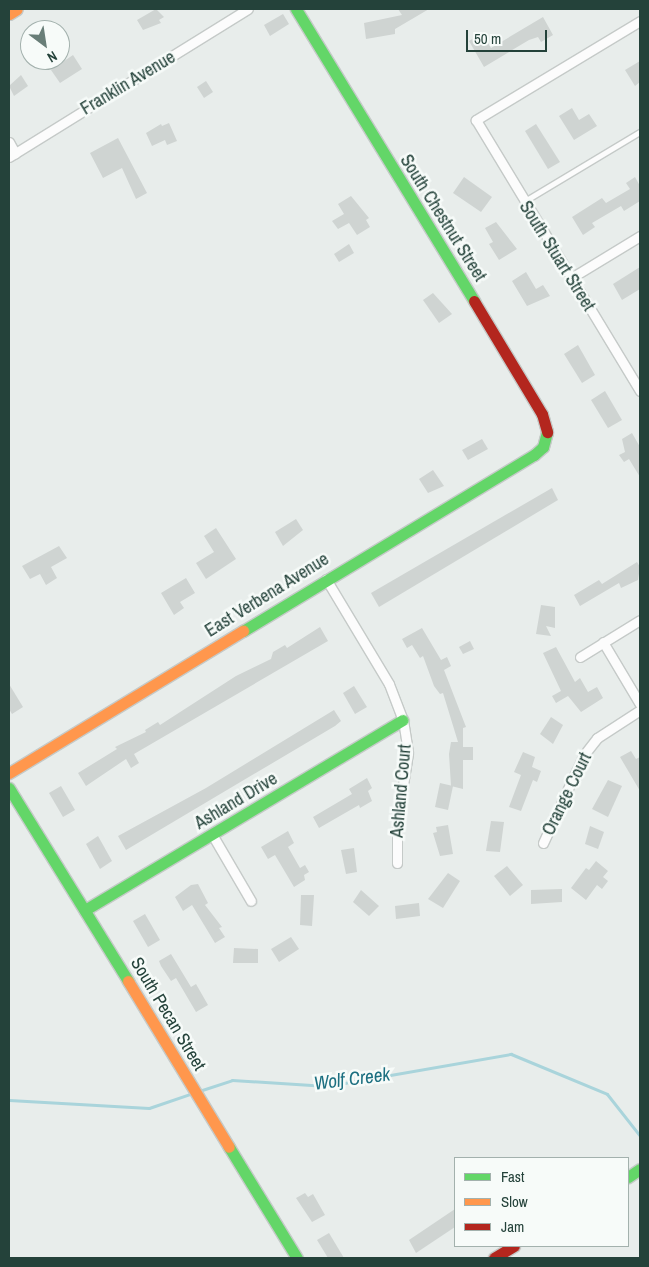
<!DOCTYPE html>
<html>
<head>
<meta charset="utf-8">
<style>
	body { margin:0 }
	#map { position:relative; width:649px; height:1267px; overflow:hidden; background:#e8edeb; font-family:"Archivo Narrow",sans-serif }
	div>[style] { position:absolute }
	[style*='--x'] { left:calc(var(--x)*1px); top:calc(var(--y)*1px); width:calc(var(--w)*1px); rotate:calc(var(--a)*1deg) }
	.stream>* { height:3px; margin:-1.5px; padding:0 1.5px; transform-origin:1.5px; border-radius:1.5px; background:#a9d4db }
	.building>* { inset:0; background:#cfd4d2 }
	.roads { filter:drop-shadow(1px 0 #c5cac8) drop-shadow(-1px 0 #c5cac8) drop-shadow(0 1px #c5cac8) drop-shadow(0 -1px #c5cac8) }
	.lane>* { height:4.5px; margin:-2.25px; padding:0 2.25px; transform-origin:2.25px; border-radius:2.25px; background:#fcfcfc }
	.street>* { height:9px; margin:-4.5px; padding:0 4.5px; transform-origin:4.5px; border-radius:4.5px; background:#fcfcfc }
	.fast>* { height:11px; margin:-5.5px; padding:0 5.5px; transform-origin:5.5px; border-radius:5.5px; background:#63d668 }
	.slow>* { height:11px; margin:-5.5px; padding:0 5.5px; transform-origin:5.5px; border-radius:5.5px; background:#ff974d }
	.jam>* { height:11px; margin:-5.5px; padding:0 5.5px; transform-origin:5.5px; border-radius:5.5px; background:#b3261e }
	span { translate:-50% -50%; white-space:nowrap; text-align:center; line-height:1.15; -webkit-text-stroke:5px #f7fbf9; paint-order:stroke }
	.street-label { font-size:18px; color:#24423a }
	.water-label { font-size:19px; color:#1c6f80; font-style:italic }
	.frame { position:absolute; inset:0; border:10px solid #24423a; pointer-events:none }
	.legend { position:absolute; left:454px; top:1157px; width:175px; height:90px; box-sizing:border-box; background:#f7fbf9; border:1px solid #a3b1ad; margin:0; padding:6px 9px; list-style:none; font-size:15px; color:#24423a }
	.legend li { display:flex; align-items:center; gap:10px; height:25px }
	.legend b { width:25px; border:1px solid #a3b1ad }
	.north { position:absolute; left:20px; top:20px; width:50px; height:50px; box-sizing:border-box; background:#f7fbf9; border:1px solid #a3b1ad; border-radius:50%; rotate:149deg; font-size:14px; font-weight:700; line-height:20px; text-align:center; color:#24423a }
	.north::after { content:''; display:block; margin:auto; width:18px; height:22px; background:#697e78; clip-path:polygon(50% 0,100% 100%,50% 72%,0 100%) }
	.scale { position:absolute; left:466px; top:30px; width:81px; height:22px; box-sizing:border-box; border:2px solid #24423a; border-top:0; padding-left:6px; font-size:15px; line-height:18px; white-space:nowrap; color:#24423a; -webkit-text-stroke:4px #f7fbf9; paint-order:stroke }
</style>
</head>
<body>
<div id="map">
	<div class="stream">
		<i style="--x:199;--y:1091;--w:35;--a:-18"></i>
		<i style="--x:232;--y:1080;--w:95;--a:3.6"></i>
		<i style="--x:327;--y:1086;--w:187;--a:-9.9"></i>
		<i style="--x:511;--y:1054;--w:104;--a:22.6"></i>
		<i style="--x:607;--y:1094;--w:53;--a:51.8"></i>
		<i style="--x:9;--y:1100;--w:140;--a:3.3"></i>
		<i style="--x:149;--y:1108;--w:46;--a:-18.8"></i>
	</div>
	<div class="building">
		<i style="clip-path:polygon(156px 9px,164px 17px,159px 20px,161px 23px,143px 30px,137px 20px)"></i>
		<i style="clip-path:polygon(398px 9px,429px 9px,395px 29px,395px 34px,366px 39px,364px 23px,402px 15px)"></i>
		<i style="clip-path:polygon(283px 14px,289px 24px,270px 36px,264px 25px)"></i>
		<i style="clip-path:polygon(543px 17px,553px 35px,541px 42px,538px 37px,529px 40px,484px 67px,469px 41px,482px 33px,491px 48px)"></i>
		<i style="clip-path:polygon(73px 55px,82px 69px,60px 83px,51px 70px)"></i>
		<i style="clip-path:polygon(640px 61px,640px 82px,635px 86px,625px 70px)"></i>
		<i style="clip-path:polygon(21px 75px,28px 86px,14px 96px,9px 86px)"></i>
		<i style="clip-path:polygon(206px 81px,213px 92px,204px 98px,197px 87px)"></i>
		<i style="clip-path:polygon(572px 108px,579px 120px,589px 114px,597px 126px,574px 140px,559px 116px)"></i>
		<i style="clip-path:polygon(169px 123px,177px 141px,167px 145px,165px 140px,152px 146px,146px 133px,161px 124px,162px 126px)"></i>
		<i style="clip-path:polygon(536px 124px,560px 162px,548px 169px,525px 131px)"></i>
		<i style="clip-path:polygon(118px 138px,147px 193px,136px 199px,122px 168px,103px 178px,90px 153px)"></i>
		<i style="clip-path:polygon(464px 177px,492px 197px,481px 212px,453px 193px)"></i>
		<i style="clip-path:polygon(635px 177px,640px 186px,640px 201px,624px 211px,621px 206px,592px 223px,595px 227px,583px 235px,572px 217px,602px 198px,606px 203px,630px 189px,626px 183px)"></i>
		<i style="clip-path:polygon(351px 196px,369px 218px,366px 220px,370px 227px,357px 235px,349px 223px,338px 229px,332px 221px,344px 214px,338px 204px)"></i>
		<i style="clip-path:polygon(496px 222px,517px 249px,499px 260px,489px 244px,493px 242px,485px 228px)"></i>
		<i style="clip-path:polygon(349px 244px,354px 253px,339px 262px,334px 254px)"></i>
		<i style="clip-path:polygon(640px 267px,640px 289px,622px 300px,613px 284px)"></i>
		<i style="clip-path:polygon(526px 272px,536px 289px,543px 285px,550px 296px,527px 306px,512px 281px)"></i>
		<i style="clip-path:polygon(433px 293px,452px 314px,439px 323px,423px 300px)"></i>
		<i style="clip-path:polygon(578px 345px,595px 375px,582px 383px,564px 354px)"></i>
		<i style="clip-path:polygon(605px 391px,622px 420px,608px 428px,591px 400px)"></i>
		<i style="clip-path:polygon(632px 433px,640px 447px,640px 477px,629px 459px,624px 462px,619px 455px,625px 452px,622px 439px)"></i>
		<i style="clip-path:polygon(482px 439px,488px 449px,468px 460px,462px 450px)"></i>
		<i style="clip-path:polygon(433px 470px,444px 486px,428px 493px,419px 479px)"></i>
		<i style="clip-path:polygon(552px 488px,558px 500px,379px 607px,371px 593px)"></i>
		<i style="clip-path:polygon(296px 519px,303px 530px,283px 546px,275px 532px)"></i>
		<i style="clip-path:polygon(216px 528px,236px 559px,206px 579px,196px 563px,214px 552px,204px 536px)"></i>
		<i style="clip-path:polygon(59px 546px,67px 558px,51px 567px,57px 578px,46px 585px,40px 574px,30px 579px,22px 566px)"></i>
		<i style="clip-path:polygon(637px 562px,640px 567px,638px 580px,621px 588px,619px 583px,580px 606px,574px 595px,599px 580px,602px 584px)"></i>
		<i style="clip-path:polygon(186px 578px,195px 593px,180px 602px,184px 608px,174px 615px,161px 593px)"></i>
		<i style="clip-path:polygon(541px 605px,555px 607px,555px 628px,546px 626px,551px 636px,536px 634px)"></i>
		<i style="clip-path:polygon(320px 627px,328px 641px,134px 754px,139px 763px,131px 768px,126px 759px,86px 786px,78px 773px,117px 749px,115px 747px,146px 732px,145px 730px,158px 722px,160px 725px,236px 676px,271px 659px,273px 652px,285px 645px,287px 648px)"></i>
		<i style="clip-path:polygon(422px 628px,441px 660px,447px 657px,451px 666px,444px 670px,466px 727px,463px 728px,463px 747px,473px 747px,473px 760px,463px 760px,463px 789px,451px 786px,449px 754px,451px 742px,458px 742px,443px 693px,440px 694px,434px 686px,423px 656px,420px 658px,412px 645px,407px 648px,402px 639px)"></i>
		<i style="clip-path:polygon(470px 641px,474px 649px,463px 654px,459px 647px)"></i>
		<i style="clip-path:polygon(556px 647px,575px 682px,580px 678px,588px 692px,597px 687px,603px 698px,581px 712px,568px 696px,556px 703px,552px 696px,561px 691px,543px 653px)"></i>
		<i style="clip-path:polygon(9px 684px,23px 707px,12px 714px,9px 709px)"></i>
		<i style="clip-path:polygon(354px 686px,367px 707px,355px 714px,343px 693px)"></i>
		<i style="clip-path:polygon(334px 710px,341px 721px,335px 726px,126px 850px,118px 836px,206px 788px)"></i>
		<i style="clip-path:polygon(551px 717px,563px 725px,553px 744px,540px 734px)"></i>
		<i style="clip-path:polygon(631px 751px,636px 759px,640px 757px,640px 791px,620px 757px)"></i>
		<i style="clip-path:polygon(523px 752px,535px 757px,532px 767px,541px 771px,537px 782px,533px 780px,521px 811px,509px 807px,521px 775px,514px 772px)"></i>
		<i style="clip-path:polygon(367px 778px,372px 788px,368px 791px,372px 801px,360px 808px,359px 805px,319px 828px,313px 817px,352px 794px,349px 789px)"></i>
		<i style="clip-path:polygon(608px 780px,622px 786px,608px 817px,592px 809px)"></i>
		<i style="clip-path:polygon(440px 783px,453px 786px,448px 810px,435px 807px)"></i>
		<i style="clip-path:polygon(61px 786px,75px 810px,63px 817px,49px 793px)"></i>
		<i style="clip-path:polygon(491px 821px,504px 822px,500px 852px,486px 851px)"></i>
		<i style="clip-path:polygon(448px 825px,453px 854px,440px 856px,433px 833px,437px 832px,436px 827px)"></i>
		<i style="clip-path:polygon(590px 826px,604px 832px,598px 849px,585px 844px)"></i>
		<i style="clip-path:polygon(288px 831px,294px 843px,288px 847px,300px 868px,305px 865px,309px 872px,304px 875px,305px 880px,294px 887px,275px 855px,268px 859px,261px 847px)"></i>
		<i style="clip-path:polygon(98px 836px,112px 861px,100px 869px,86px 844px)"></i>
		<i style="clip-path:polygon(354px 848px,357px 872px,346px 874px,341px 850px)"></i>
		<i style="clip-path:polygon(596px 861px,608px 871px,603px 877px,608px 881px,602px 889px,597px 885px,586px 900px,571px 888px,586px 868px,589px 870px)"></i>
		<i style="clip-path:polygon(507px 866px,523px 885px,510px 896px,494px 876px)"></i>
		<i style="clip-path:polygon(448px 873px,460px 881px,443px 908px,428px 899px)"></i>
		<i style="clip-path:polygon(198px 884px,208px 903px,205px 905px,222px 927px,219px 928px,225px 937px,215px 943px,192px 905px,183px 911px,175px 897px,191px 885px)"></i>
		<i style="clip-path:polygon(562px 889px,562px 902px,531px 904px,531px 890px)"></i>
		<i style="clip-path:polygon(361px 890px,379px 906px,369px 916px,353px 902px)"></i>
		<i style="clip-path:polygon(301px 895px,314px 895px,312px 926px,300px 925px)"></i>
		<i style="clip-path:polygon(419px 903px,420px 916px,396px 919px,395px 906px)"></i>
		<i style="clip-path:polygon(145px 914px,160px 940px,148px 947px,133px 921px)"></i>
		<i style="clip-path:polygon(291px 937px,299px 949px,279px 962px,271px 949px)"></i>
		<i style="clip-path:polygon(234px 948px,258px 949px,258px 963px,233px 963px)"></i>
		<i style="clip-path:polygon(171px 954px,191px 987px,196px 984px,208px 1005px,196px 1012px,176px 978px,171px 981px,161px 966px,159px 961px)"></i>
		<i style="clip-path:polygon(305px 1193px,308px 1197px,313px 1194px,325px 1215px,312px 1222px,296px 1198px)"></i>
		<i style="clip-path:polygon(455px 1209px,455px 1227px,416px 1253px,409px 1240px)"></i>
		<i style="clip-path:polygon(329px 1233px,344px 1258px,328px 1258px,317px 1240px)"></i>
	</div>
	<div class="roads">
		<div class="lane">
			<i style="--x:525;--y:201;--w:134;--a:-31"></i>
		</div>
		<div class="street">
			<i style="--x:640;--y:21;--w:192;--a:148.9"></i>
			<i style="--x:476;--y:120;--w:317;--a:58.8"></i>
			<i style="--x:9;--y:142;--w:13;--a:61"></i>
			<i style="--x:9;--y:157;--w:281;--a:-31.8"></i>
			<i style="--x:571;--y:278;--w:81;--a:-31.3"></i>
			<i style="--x:326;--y:579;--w:122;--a:59"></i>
			<i style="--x:389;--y:684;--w:39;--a:69"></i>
			<i style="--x:403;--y:720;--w:33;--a:81"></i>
			<i style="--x:408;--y:753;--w:72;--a:98.8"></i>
			<i style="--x:397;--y:824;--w:39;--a:90"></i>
			<i style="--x:603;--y:642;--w:72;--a:59.2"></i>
			<i style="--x:580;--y:657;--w:70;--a:-31.7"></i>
			<i style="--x:213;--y:836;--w:75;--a:59.7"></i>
			<i style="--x:543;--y:843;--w:96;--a:-65.3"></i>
			<i style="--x:583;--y:756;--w:23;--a:-52"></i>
			<i style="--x:597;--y:738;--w:51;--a:-33.1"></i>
		</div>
		<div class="fast">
			<i style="--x:296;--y:9;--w:342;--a:58.6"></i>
			<i style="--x:243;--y:631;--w:340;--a:-31.2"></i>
			<i style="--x:534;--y:455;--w:12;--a:-42"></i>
			<i style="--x:543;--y:447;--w:16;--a:-75"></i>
			<i style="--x:9;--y:788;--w:227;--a:58.3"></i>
			<i style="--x:85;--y:910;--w:370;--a:-30.9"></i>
			<i style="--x:229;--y:1147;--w:130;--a:58.5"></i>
			<i style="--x:628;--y:1177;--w:14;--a:-34"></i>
		</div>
		<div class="slow">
			<i style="--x:9;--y:14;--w:9;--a:-32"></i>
			<i style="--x:9;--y:773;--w:274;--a:-31.3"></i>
			<i style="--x:128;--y:981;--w:194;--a:58.7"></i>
		</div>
		<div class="jam">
			<i style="--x:474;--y:301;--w:132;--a:59"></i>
			<i style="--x:542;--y:414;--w:19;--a:74"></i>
			<i style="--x:494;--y:1258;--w:23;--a:-31"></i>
		</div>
	</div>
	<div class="street-label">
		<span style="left:128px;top:83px;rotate:-31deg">Franklin Avenue</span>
		<span style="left:443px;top:218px;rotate:58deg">South Chestnut Street</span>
		<span style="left:557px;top:256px;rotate:58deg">South Stuart Street</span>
		<span style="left:267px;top:595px;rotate:-32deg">East Verbena Avenue</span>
		<span style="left:401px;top:791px;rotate:-85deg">Ashland Court</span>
		<span style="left:567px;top:794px;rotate:-64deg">Orange Court</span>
		<span style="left:236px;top:801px;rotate:-31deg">Ashland Drive</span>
		<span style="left:168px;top:1014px;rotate:59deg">South Pecan Street</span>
	</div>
	<div class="water-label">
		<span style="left:352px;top:1079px;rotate:-7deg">Wolf Creek</span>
	</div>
	<div class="frame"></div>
	<ul class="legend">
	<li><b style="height:6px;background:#63d668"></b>Fast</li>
	<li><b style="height:6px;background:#ff974d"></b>Slow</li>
	<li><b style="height:6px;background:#b3261e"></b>Jam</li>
	</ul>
	<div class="north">N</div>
	<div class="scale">50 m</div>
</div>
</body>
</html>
